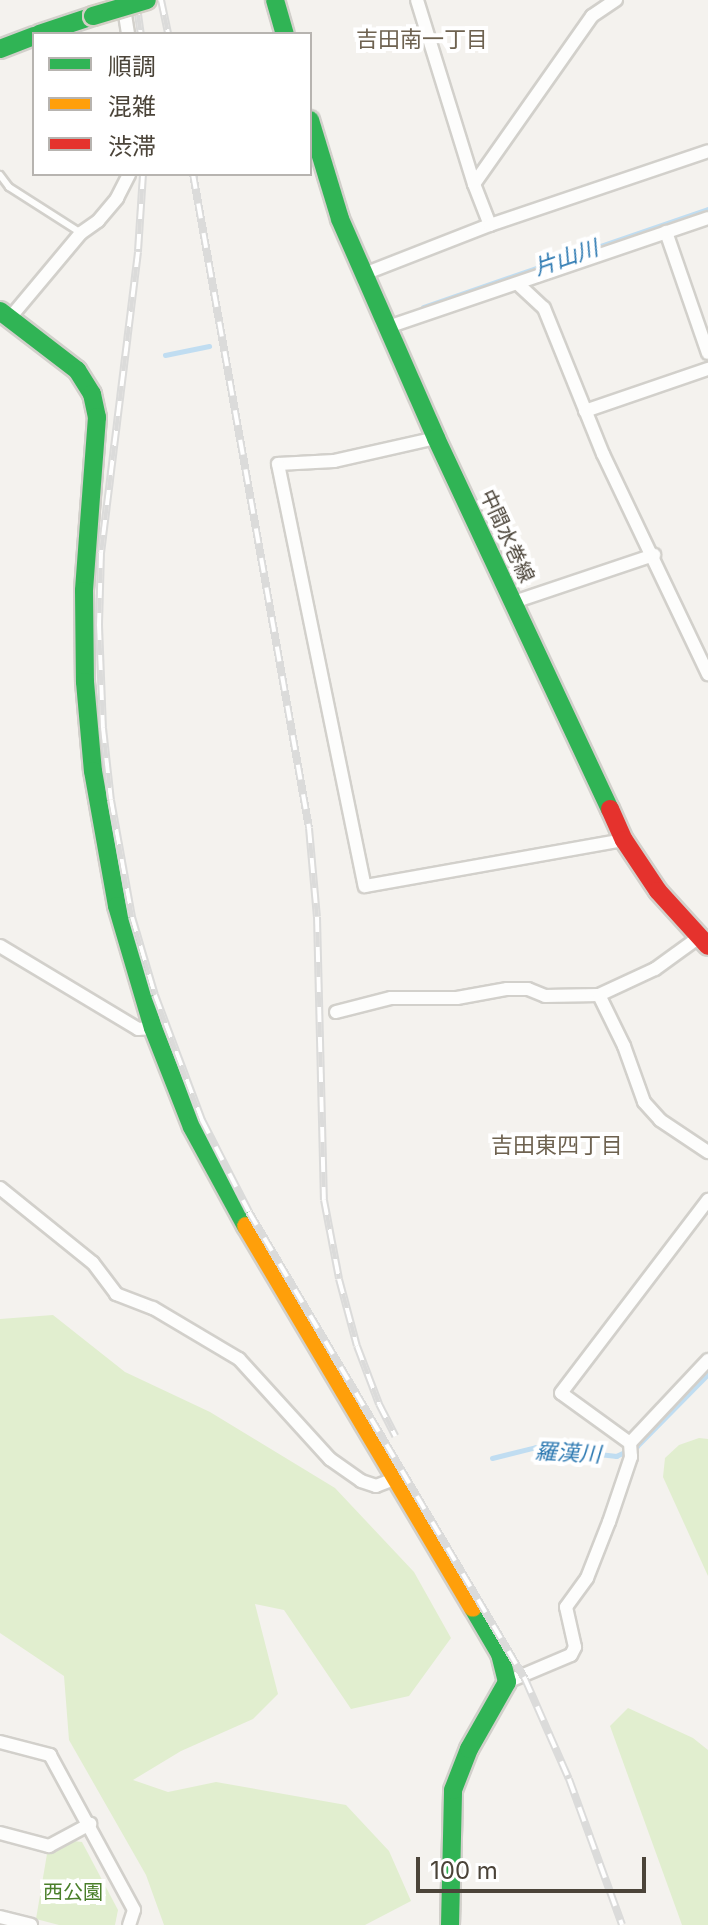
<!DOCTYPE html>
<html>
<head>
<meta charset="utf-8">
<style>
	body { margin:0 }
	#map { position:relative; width:708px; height:1925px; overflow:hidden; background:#f4f2ee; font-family:Inter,"Noto Sans JP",sans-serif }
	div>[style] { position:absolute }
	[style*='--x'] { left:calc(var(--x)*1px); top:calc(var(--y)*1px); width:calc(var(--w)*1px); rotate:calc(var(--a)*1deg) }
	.green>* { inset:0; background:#e1eecf }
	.stream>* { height:5px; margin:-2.5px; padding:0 2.5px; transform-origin:2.5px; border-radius:2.5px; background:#c0ddf1 }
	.roads { filter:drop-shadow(2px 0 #d2d0cb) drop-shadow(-2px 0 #d2d0cb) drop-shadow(0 2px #d2d0cb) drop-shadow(0 -2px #d2d0cb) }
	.lane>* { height:6px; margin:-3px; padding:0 3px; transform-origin:3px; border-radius:3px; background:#fdfdfc }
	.street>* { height:12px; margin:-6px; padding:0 6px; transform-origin:6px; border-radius:6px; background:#fdfdfc }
	.fast>* { height:18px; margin:-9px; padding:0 9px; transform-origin:9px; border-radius:9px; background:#30b455 }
	.slow>* { height:18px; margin:-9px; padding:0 9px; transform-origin:9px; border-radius:9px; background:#ff9f0a }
	.jam>* { height:18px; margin:-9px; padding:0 9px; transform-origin:9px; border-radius:9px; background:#e5322d }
	.rail>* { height:8px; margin-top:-4px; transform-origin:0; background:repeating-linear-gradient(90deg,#fff 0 15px,#dbdbda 0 30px); box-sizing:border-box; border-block:2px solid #dbdbda }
	.bridges { filter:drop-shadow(2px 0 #d3cfc5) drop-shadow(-2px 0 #d3cfc5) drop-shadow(0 2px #d3cfc5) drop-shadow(0 -2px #d3cfc5) }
	.fast-bridge>* { height:18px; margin:-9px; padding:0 9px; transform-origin:9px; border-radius:9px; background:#30b455 }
	span { translate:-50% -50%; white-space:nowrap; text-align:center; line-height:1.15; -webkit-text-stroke:8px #fff; paint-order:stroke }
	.street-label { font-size:20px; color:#4b4439 }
	.park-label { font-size:20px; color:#4a7f2a }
	.neighbourhood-label { font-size:22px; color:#6e6250 }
	.water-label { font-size:22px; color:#2e7ab2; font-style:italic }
	.legend { position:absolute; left:32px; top:32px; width:280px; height:144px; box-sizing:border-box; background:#fff; border:2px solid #b7b4b0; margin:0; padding:10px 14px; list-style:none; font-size:24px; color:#4b4439 }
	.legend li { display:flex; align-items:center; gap:16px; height:40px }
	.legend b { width:40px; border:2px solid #b7b4b0 }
	.scale { position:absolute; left:416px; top:1857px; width:230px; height:36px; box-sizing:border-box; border:4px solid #4b4439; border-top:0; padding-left:10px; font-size:24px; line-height:28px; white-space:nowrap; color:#4b4439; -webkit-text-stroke:6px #fff; paint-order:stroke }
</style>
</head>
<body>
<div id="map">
	<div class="green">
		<i style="clip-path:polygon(53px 1315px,125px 1372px,210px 1412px,335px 1488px,414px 1572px,451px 1638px,409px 1696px,351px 1709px,284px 1610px,255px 1604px,278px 1694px,253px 1719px,181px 1751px,133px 1780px,168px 1792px,216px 1782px,346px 1805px,389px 1851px,411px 1901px,365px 1925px,164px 1925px,146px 1875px,69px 1740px,64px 1676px,0 1633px,0 1319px)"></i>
		<i style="clip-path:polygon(699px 1438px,708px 1439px,708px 1576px,663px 1477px,665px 1458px,679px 1445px)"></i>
		<i style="clip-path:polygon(628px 1708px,693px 1738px,708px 1750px,708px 1925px,682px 1925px,610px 1726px)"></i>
		<i style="clip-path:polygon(74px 1841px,82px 1842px,118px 1910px,115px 1925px,59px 1925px,36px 1919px,47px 1854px)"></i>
	</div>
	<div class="stream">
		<i style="--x:423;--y:307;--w:301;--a:-19"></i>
		<i style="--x:165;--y:355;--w:45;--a:-11.6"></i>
		<i style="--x:492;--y:1458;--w:45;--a:-14"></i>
		<i style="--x:536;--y:1447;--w:81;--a:6.4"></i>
		<i style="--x:616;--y:1456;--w:23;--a:-25"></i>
		<i style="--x:637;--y:1446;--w:101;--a:-45.4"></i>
	</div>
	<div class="roads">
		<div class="lane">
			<i style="--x:0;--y:175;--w:15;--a:53"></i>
			<i style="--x:9;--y:187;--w:85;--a:32.6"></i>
		</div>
		<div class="street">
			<i style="--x:417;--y:0;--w:193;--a:72.8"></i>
			<i style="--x:474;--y:184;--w:44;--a:68.7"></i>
			<i style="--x:123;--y:2;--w:32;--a:81"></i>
			<i style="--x:474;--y:184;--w:205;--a:-54.9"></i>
			<i style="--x:592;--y:16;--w:29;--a:-34"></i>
			<i style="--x:666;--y:232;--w:128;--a:70.9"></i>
			<i style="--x:364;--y:274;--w:135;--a:-21.3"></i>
			<i style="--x:490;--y:225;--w:230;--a:-18.7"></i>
			<i style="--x:518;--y:284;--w:35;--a:43"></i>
			<i style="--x:544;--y:308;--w:157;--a:68"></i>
			<i style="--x:603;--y:454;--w:244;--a:64.5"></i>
			<i style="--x:9;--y:319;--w:112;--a:-50.1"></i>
			<i style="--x:81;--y:233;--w:21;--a:-35"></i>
			<i style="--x:98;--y:221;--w:30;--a:-50"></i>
			<i style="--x:117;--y:198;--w:27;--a:-63"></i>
			<i style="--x:388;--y:327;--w:338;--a:-18.8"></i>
			<i style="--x:585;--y:411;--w:130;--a:-18.9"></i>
			<i style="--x:436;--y:438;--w:105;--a:167.3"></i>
			<i style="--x:334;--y:461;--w:56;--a:176.9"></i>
			<i style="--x:278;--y:464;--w:431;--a:78.4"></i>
			<i style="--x:365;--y:886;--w:263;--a:-10.1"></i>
			<i style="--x:514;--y:602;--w:148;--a:-18.6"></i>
			<i style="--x:0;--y:946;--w:161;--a:31"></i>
			<i style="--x:138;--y:1029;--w:15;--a:-4"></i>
			<i style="--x:599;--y:995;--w:57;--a:63.9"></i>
			<i style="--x:624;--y:1046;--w:59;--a:70.3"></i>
			<i style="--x:644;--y:1102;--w:24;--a:48"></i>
			<i style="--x:660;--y:1120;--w:58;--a:33.7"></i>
			<i style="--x:336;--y:1012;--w:57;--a:-14.3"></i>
			<i style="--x:391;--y:998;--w:66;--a:0"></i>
			<i style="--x:457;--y:998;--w:51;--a:-10.2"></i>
			<i style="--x:507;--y:989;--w:21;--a:0"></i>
			<i style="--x:528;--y:989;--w:18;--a:22"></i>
			<i style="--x:545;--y:996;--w:54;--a:-1.1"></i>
			<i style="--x:599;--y:995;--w:62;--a:-24.9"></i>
			<i style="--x:655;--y:969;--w:53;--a:-35.8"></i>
			<i style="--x:0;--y:1188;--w:119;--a:38.9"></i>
			<i style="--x:93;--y:1263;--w:39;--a:53"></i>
			<i style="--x:116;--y:1294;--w:40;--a:21"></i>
			<i style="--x:153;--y:1308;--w:100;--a:30.7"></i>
			<i style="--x:239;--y:1359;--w:135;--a:47.7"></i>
			<i style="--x:330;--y:1459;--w:38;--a:35"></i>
			<i style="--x:361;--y:1481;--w:16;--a:18"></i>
			<i style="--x:376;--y:1486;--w:19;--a:-21"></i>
			<i style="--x:630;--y:1443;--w:85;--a:-144.1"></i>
			<i style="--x:561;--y:1393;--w:243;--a:-52.7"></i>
			<i style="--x:507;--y:1682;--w:69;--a:-22.9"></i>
			<i style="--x:571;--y:1655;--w:9;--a:-63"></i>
			<i style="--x:575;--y:1647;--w:41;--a:-102.7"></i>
			<i style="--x:566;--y:1607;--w:36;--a:-54"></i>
			<i style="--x:587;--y:1578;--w:60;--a:-68.6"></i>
			<i style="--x:609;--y:1522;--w:69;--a:-71.3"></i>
			<i style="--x:631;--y:1457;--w:14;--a:-94"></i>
			<i style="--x:630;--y:1443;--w:114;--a:-46.8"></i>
			<i style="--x:0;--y:1742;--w:52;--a:14.6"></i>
			<i style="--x:50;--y:1755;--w:176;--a:61.5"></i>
			<i style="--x:134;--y:1910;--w:16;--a:108"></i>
			<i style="--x:0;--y:1833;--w:51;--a:14.9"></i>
			<i style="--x:49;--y:1846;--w:47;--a:-28.2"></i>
			<i style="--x:0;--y:1917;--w:32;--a:14"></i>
		</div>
		<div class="fast">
			<i style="--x:275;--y:0;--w:35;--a:74"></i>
			<i style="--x:39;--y:34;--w:57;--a:-18.4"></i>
			<i style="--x:0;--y:49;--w:36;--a:-21"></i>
			<i style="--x:310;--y:120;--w:103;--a:73.1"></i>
			<i style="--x:340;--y:219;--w:239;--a:66.3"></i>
			<i style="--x:436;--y:438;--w:410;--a:64.9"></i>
			<i style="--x:0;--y:311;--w:97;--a:37.5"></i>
			<i style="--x:77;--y:370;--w:28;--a:58"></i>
			<i style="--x:92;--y:394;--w:24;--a:78"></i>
			<i style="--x:97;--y:417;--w:174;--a:94.3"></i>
			<i style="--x:84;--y:591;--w:91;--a:89.4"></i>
			<i style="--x:85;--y:682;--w:89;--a:84.9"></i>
			<i style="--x:93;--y:771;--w:137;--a:79.9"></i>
			<i style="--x:117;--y:906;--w:127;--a:73.6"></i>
			<i style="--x:153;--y:1028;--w:106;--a:68.5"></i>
			<i style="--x:192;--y:1127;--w:113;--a:61.4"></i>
			<i style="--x:450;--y:1925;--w:135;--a:-88.7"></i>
			<i style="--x:453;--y:1790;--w:44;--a:-68.7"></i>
			<i style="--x:469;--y:1749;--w:77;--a:-60.4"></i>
			<i style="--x:507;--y:1682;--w:29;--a:-104"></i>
			<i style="--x:500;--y:1654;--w:53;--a:-120.4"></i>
		</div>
		<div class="slow">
			<i style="--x:246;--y:1226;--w:444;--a:59.3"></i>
		</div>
		<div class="jam">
			<i style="--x:610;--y:809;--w:34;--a:66"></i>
			<i style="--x:624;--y:840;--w:61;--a:56.3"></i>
			<i style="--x:658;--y:891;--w:74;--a:47.7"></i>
		</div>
	</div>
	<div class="rail">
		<i style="--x:136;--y:0;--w:34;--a:82"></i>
		<i style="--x:161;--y:0;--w:35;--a:78"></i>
		<i style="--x:143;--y:174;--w:78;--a:93.7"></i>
		<i style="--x:138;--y:252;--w:303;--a:97"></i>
		<i style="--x:101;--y:553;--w:72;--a:91.6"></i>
		<i style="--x:99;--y:625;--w:103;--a:87.8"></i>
		<i style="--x:103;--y:728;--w:72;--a:83.7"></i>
		<i style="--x:111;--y:800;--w:119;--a:79.8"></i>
		<i style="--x:132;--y:917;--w:81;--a:73.6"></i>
		<i style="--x:155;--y:995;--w:134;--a:69.4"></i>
		<i style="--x:202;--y:1120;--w:103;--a:62.9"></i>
		<i style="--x:249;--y:1212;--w:542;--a:59.42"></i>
		<i style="--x:525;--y:1679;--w:109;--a:66.3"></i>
		<i style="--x:569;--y:1779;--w:155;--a:70"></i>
		<i style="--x:193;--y:174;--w:664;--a:79.94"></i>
		<i style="--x:309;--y:828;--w:89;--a:84.9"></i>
		<i style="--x:317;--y:917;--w:283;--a:88.6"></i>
		<i style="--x:324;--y:1200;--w:80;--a:79.2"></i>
		<i style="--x:339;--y:1279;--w:69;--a:75"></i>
		<i style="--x:357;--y:1346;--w:62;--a:69.2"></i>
		<i style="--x:379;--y:1404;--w:36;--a:63"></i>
	</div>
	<div class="bridges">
		<div class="fast-bridge">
			<i style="--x:93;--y:16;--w:56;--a:-16.5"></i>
		</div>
	</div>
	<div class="street-label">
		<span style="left:507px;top:536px;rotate:65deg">中間水巻線</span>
	</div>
	<div class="park-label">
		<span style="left:73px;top:1892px">西公園</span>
	</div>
	<div class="neighbourhood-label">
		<span style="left:422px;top:40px">吉田南一丁目</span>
		<span style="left:557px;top:1146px">吉田東四丁目</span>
	</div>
	<div class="water-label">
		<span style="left:566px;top:258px;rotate:-19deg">片山川</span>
		<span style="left:568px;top:1453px;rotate:3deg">羅漢川</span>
	</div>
	<ul class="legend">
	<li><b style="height:10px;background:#30b455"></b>順調</li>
	<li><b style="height:10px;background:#ff9f0a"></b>混雑</li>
	<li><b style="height:10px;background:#e5322d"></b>渋滞</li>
	</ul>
	<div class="scale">100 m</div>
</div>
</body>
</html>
